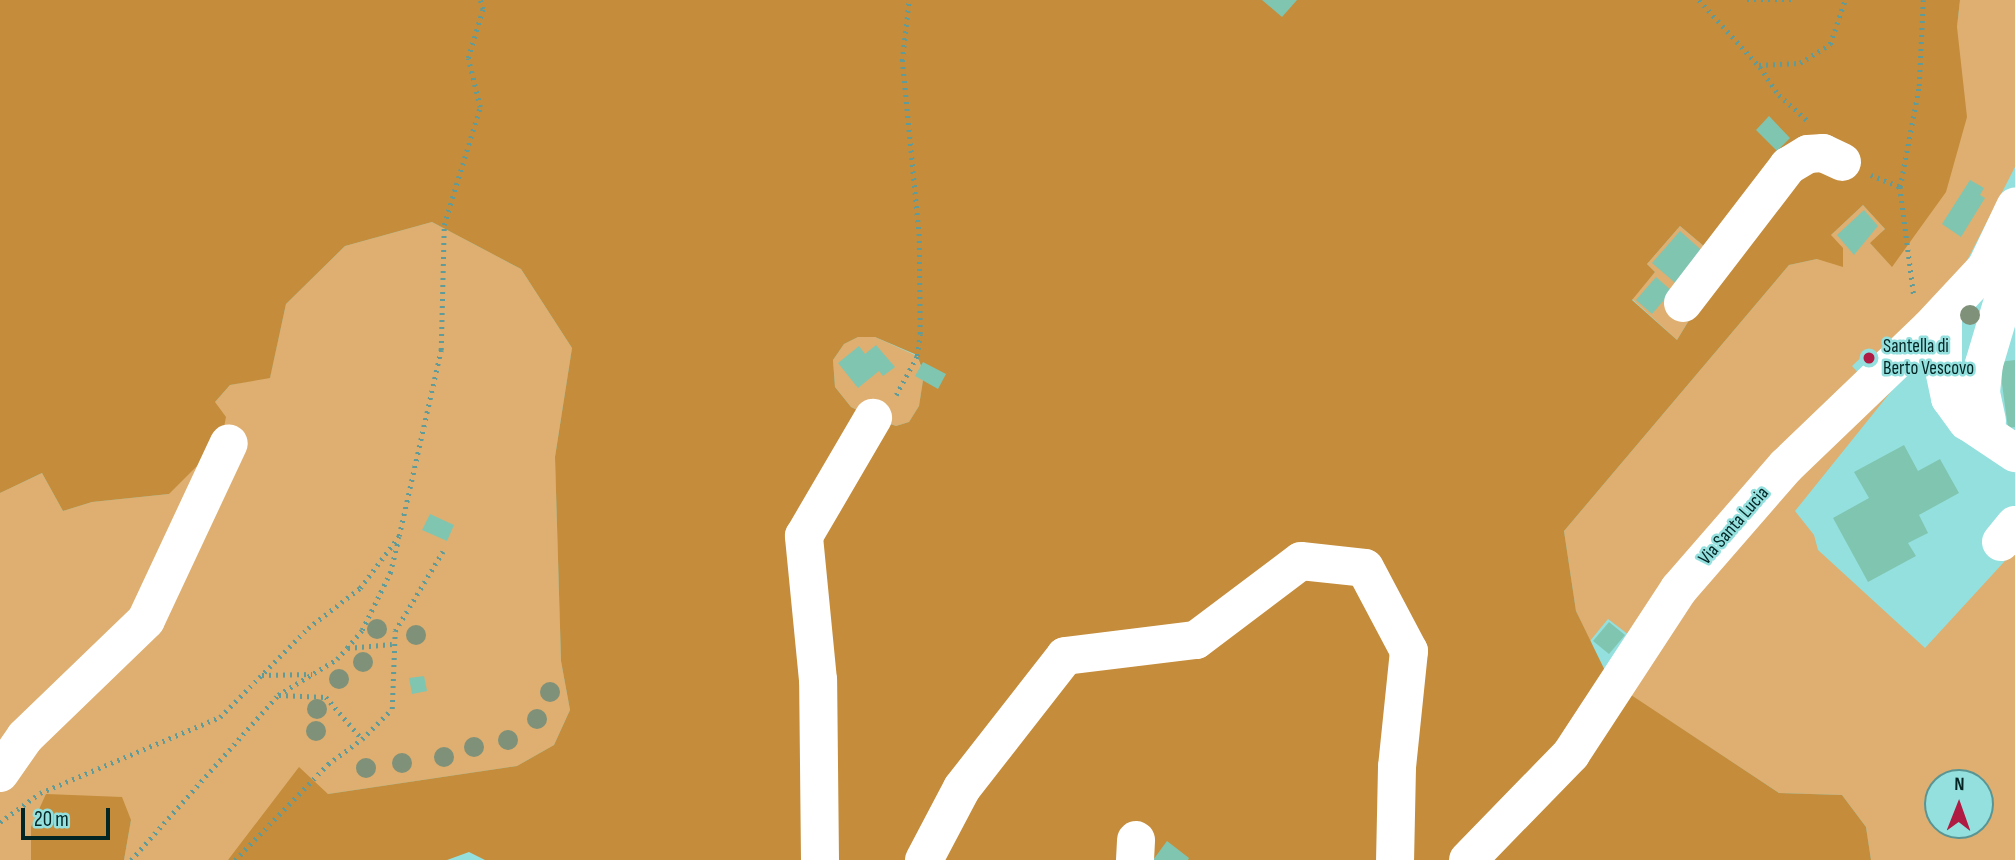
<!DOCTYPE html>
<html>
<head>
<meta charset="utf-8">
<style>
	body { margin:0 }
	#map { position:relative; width:2015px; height:860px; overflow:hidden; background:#93e0de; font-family:"Sofia Sans Condensed",sans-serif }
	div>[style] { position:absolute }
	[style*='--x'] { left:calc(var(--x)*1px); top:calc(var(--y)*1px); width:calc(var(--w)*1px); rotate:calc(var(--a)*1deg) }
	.green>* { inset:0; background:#deaf70 }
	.forest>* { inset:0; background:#c48c3b }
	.building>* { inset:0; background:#80c5b0 }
	.path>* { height:4.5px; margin-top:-2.25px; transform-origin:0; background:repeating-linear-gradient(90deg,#5e9b99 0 2px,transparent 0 7px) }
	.minor>* { height:38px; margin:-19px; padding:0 19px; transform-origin:19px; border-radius:19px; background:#fff }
	.trees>* { width:20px; height:20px; margin:-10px; border-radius:50%; background:#7f9179 }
	.dots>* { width:19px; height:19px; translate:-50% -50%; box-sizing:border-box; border:4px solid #93e0de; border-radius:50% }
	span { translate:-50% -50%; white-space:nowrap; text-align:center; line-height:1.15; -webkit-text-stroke:5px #93e0de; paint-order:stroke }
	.poi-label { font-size:19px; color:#032524 }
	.left { translate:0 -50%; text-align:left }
	.street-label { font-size:19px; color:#032524 }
	.north { position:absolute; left:1924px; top:769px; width:70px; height:70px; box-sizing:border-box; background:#93e0de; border:2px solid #599594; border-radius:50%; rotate:1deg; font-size:19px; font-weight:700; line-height:28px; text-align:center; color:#032524 }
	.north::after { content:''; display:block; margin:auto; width:24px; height:32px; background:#af1b42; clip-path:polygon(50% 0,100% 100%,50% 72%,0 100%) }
	.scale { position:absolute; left:21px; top:808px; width:89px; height:32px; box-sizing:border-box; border:4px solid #032524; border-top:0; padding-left:9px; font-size:21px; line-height:24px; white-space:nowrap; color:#032524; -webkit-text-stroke:5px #93e0de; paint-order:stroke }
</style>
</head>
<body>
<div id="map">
	<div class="green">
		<i style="clip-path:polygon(1960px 0,2015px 0,2015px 167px,1955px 284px,1880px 358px,1870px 349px,1852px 366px,1862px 377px,1629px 635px,1608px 619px,1590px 641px,1576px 611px,1564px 531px,1789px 265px,1817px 259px,1831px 235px,1863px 205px,1885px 229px,1871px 244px,1892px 266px,1957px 27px)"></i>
		<i style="clip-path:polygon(432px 222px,521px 269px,572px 348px,555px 457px,561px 661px,570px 710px,554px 745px,517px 766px,328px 794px,321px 791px,228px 860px,124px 860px,131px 820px,31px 827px,31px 860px,0 860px,0 493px,42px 473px,63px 511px,92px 502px,169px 494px,215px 402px,230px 385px,270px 377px,286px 304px,345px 246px)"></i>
		<i style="clip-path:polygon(1680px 226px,1724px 263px,1677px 340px,1632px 299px,1655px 272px,1647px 264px)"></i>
		<i style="clip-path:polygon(858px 337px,875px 337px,917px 356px,924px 375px,919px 406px,909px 422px,896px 426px,873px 418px,851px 407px,835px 387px,833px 360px,844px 344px)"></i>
		<i style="clip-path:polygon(evenodd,1918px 358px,1795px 511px,1814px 535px,1818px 550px,1925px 648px,2015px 550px,2015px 860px,1871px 860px,1866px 827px,1842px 795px,1779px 793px,1624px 691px,1737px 543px,1918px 358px,1938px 783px,1980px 783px,1980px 825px,1938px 825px,1938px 783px)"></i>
	</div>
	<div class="forest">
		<i style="clip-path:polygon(evenodd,0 0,1960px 0,1957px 27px,1967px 117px,1946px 192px,1892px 267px,1870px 243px,1885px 229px,1863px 205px,1831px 235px,1843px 248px,1843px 267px,1817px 259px,1789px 265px,1564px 531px,1576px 611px,1610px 681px,1779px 793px,1842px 795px,1866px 827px,1871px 860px,485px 860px,469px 852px,447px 860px,228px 860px,299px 767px,328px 794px,517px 766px,554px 745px,570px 710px,561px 661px,555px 457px,572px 348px,521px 269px,432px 222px,345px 246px,286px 304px,270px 378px,230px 385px,215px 402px,226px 417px,221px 442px,169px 494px,92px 502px,63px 511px,42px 473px,0 493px,0 0,1680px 226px,1724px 263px,1677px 340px,1632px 300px,1655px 272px,1647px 264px,1680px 226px,0 0,858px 337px,875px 337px,917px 355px,924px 374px,919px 406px,909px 422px,896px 426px,873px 418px,851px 407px,835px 387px,833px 360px,844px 344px,858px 337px)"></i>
		<i style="clip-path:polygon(46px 794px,122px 797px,131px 820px,124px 860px,31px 860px,31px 827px)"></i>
	</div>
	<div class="building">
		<i style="clip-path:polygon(1262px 0,1297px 0,1282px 17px)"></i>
		<i style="clip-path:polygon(1769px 116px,1790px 138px,1777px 151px,1756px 130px)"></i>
		<i style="clip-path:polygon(1970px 180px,1984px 188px,1980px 195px,1985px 198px,1961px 237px,1942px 224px)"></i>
		<i style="clip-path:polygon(1864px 210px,1878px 226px,1854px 255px,1837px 235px)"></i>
		<i style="clip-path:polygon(1680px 231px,1707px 255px,1680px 287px,1652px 263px)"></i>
		<i style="clip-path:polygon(1656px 277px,1672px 291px,1652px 314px,1636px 300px)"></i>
		<i style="clip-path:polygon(876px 345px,895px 367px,883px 376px,879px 371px,858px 388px,838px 363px,859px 346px,865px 354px)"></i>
		<i style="clip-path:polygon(2015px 360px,2015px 427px,2008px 428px,1999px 362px)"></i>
		<i style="clip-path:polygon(923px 362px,946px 374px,938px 389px,915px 376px)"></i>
		<i style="clip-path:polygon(1904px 445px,1918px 471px,1940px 459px,1959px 493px,1919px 515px,1928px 533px,1908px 543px,1916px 556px,1868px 582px,1833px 518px,1869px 498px,1854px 472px)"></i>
		<i style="clip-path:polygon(430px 514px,454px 525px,447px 541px,422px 530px)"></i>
		<i style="clip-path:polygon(1609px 622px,1625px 635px,1609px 654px,1593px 641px)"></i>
		<i style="clip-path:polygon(424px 676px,427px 691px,412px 694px,409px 678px)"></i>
		<i style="clip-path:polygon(1167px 841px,1189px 858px,1188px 860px,1153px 860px)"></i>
	</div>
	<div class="path">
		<i style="--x:1699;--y:0;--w:91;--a:47.7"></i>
		<i style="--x:1760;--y:67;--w:34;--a:56"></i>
		<i style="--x:1779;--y:95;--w:38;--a:42"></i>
		<i style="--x:1747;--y:0;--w:48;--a:0"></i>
		<i style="--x:1759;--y:65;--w:41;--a:-2.8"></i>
		<i style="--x:1800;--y:63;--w:36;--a:-32"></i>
		<i style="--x:1830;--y:44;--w:46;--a:-71.2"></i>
		<i style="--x:1871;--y:175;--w:31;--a:22"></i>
		<i style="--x:1900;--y:187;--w:111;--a:82.7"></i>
		<i style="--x:1900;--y:187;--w:103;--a:-79.3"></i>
		<i style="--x:1919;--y:86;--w:86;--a:-87.3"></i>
		<i style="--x:896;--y:395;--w:44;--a:-61.7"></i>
		<i style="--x:917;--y:356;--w:22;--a:-82"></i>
		<i style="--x:920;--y:334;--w:98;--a:-90.6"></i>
		<i style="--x:919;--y:236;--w:176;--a:-95.5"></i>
		<i style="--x:902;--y:61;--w:61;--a:-83.5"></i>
		<i style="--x:348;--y:648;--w:44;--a:-5.2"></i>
		<i style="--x:262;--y:675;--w:50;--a:-1.1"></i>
		<i style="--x:279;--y:695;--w:47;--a:2.4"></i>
		<i style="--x:326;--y:697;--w:55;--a:49.4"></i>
		<i style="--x:0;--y:822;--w:49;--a:-35.9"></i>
		<i style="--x:40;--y:793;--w:195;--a:-22.9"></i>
		<i style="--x:220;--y:717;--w:125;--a:-45.3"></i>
		<i style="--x:308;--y:628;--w:66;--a:-37.6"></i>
		<i style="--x:360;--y:588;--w:65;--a:-53.1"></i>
		<i style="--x:399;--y:536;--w:191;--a:-77.3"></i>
		<i style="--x:441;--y:350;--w:125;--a:-88.6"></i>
		<i style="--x:444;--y:225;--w:123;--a:-73"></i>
		<i style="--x:480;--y:107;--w:50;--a:-103.8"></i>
		<i style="--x:468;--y:58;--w:51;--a:-73"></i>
		<i style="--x:483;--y:9;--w:9;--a:-108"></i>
		<i style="--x:131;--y:860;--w:221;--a:-48.3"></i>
		<i style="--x:278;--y:695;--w:69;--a:-31.4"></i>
		<i style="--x:337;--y:659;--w:15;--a:-48"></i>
		<i style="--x:347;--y:648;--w:23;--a:-50"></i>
		<i style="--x:362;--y:630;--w:64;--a:-63.8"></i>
		<i style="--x:390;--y:573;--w:33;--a:-76"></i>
		<i style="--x:235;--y:860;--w:134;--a:-45.9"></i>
		<i style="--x:328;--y:764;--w:42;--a:-36.3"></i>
		<i style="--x:362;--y:739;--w:42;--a:-45"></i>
		<i style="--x:392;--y:709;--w:78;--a:-87.8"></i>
		<i style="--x:395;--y:631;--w:93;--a:-59"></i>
	</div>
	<div class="minor">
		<i style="--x:1683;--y:303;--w:173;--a:-52.5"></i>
		<i style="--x:1788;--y:166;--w:23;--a:-31"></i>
		<i style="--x:1808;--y:154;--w:15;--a:-4"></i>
		<i style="--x:1823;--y:153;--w:21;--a:25"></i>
		<i style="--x:1943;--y:316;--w:49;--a:90"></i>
		<i style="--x:1943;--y:365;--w:34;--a:78"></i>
		<i style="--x:1950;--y:398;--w:29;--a:54"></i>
		<i style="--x:1967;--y:421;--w:58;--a:33.7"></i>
		<i style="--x:1987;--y:421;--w:30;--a:-102"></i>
		<i style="--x:1981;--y:392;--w:28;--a:-84"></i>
		<i style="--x:1984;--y:364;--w:109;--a:-73.4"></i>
		<i style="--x:2001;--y:542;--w:22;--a:-51"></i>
		<i style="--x:0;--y:773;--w:44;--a:-55.2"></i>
		<i style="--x:25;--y:737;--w:168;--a:-44"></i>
		<i style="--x:146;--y:620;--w:195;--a:-64.9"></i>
		<i style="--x:820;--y:860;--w:180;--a:-90.6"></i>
		<i style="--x:818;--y:680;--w:145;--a:-95.6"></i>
		<i style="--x:804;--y:536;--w:137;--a:-59.7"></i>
		<i style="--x:924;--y:860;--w:81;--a:-62.2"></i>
		<i style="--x:962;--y:788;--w:167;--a:-52"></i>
		<i style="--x:1065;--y:656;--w:132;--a:-7"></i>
		<i style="--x:1196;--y:640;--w:131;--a:-37"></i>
		<i style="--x:1301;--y:561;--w:64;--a:6.2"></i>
		<i style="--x:1365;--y:568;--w:94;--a:62.1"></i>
		<i style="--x:1409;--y:651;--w:117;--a:95.9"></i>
		<i style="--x:1397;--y:767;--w:93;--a:91.2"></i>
		<i style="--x:1135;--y:860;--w:20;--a:-87"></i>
		<i style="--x:1468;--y:860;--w:148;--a:-45.8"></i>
		<i style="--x:1571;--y:754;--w:197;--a:-56.8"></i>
		<i style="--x:1679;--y:589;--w:163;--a:-49"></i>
		<i style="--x:1786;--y:466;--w:199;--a:-43.8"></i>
		<i style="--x:1930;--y:328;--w:82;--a:-47"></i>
		<i style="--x:1986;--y:268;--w:68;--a:-64.6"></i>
	</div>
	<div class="trees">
		<i style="left:1970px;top:315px"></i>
		<i style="left:377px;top:629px"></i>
		<i style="left:416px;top:635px"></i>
		<i style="left:363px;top:662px"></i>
		<i style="left:339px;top:679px"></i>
		<i style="left:550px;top:692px"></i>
		<i style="left:317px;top:709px"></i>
		<i style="left:537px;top:719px"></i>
		<i style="left:316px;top:731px"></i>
		<i style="left:508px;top:740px"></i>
		<i style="left:474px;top:747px"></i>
		<i style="left:444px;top:757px"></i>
		<i style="left:402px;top:763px"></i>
		<i style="left:366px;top:768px"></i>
	</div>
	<div class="dots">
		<i style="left:1869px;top:358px;background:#af1b42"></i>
	</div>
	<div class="poi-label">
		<span class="left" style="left:1883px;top:358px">Santella di<br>Berto Vescovo</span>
	</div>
	<div class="street-label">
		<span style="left:1734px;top:526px;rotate:-49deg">Via Santa Lucia</span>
	</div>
	<div class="north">N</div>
	<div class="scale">20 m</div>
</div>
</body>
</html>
